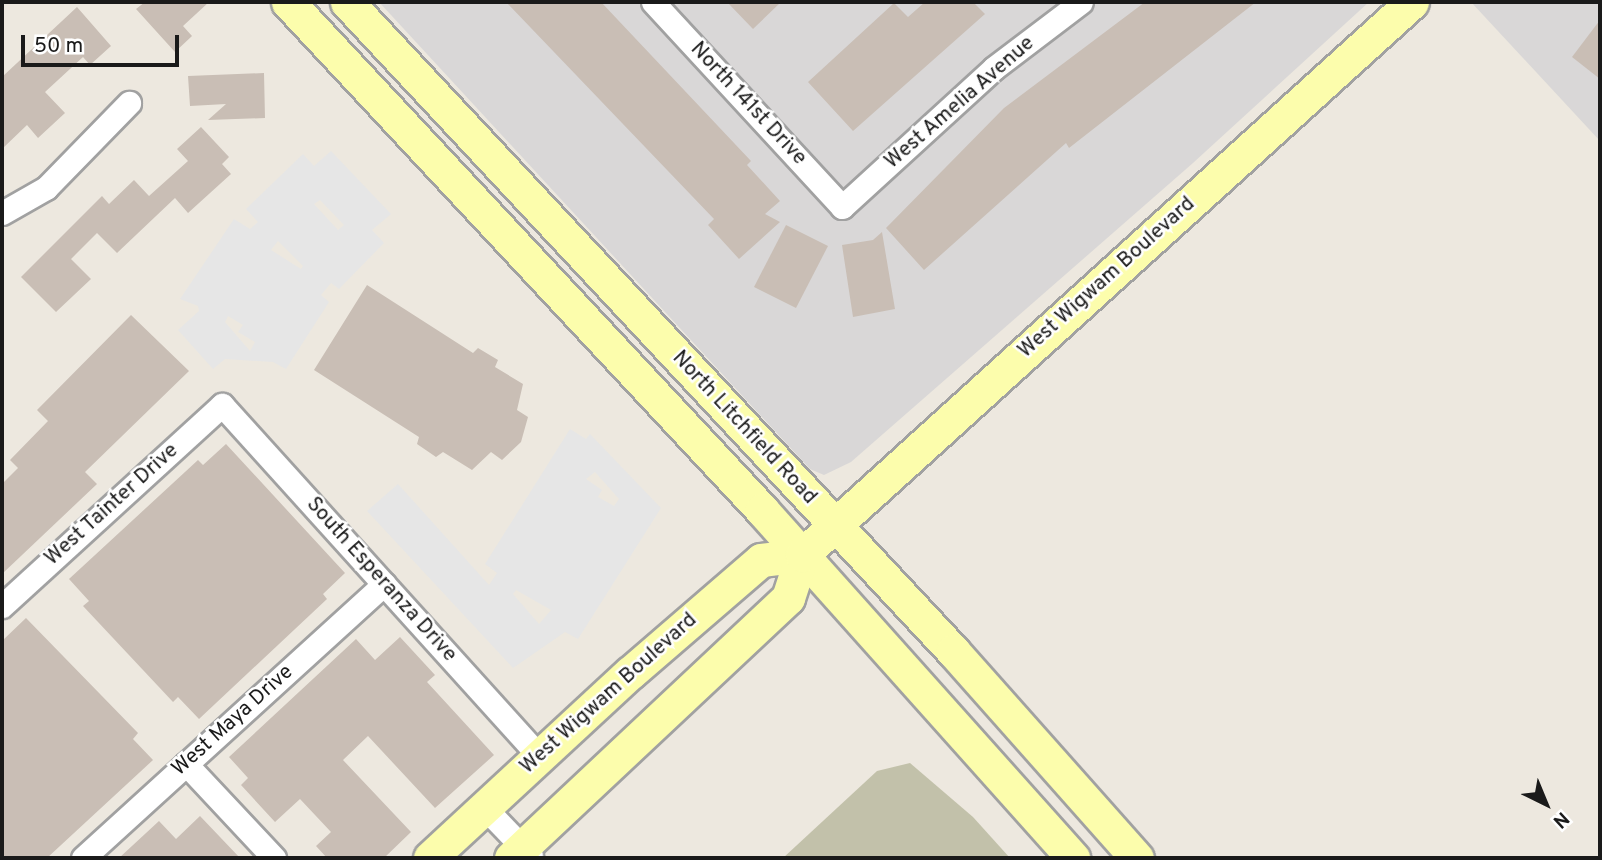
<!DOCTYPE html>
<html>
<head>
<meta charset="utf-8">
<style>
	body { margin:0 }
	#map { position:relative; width:1602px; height:860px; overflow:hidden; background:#ede8df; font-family:Overpass,sans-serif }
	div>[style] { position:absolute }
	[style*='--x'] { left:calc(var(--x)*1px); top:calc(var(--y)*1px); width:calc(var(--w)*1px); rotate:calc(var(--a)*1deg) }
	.residential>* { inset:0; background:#d9d7d7 }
	.construction>* { inset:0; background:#c2c1aa }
	.parking>* { inset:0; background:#e6e6e6 }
	.building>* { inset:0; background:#c9beb5 }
	.roads { filter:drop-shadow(2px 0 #a1a1a1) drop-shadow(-2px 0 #a1a1a1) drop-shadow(0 2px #a1a1a1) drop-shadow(0 -2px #a1a1a1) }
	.street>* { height:23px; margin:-11.5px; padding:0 11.5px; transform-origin:11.5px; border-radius:11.5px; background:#fff }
	.secondary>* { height:33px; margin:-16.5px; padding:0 16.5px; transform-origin:16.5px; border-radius:16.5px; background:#fcfdac }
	span { translate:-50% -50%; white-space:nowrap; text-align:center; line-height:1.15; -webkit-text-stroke:5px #fff; paint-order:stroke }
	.street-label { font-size:21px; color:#1a1a1a }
	.frame { position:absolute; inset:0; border:4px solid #1a1a1a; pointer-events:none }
	.north { position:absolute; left:1511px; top:769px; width:70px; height:70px; -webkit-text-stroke:5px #fff; paint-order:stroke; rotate:137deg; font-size:19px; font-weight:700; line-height:28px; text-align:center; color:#1a1a1a }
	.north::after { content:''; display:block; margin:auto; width:24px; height:32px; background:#1a1a1a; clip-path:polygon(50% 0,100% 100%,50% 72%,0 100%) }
	.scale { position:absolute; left:21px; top:35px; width:158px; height:32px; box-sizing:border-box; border:4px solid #1a1a1a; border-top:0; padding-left:9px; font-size:21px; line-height:24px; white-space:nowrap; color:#1a1a1a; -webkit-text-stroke:5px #fff; paint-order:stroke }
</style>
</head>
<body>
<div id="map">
	<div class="residential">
		<i style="clip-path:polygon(379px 2px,1369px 2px,1193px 163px,851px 462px,824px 475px,810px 469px)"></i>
		<i style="clip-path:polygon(1471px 2px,1600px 2px,1600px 141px)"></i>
	</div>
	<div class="construction">
		<i style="clip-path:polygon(910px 763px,973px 817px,1010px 858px,783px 858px,877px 771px)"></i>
	</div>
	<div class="parking">
		<i style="clip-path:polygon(evenodd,331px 151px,391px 214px,372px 230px,384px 243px,339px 289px,331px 283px,321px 295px,329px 302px,286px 369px,273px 362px,225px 359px,213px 369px,178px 330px,199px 311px,198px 306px,180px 299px,234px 219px,250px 229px,258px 222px,246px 209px,303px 154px,314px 166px,331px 151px,320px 200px,344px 225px,338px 230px,314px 204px,320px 200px,331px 151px,278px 241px,303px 266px,301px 269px,271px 250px,278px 241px,331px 151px,228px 316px,243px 325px,238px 332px,255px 342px,250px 351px,225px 322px,228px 316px)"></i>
		<i style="clip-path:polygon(evenodd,570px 429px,586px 439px,590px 434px,661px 508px,578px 639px,565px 632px,513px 668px,367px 511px,398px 484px,489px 585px,497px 573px,485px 564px,570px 429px,595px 472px,619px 499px,614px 506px,598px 497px,602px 490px,586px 479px,595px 472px,570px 429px,516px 590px,551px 610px,539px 624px,513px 594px,516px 590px)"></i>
	</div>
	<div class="building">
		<i style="clip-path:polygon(145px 2px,209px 2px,183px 26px,192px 36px,175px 52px,136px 9px)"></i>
		<i style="clip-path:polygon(506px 2px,601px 2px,751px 161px,747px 165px,780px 201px,765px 214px,780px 222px,739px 259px,708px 225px,714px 219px)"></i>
		<i style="clip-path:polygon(727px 2px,781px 2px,753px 29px)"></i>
		<i style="clip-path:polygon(925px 2px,973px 2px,985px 14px,853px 131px,808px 82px,894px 3px,908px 17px)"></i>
		<i style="clip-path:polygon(1145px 2px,1256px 2px,1069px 148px,1066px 143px,924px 270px,886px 228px,1004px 108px)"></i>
		<i style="clip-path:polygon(77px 7px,111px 46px,90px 65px,83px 57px,45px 92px,65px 113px,38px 138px,27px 125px,2px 149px,2px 77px)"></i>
		<i style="clip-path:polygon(1600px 20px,1600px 79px,1572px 57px)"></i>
		<i style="clip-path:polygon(264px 73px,265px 118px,208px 120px,226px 104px,190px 106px,188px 76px)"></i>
		<i style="clip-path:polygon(201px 127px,229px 157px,222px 164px,231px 174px,188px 213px,175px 198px,117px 253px,97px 233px,71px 259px,91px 279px,56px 312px,21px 277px,102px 196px,109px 204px,134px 180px,149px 196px,188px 161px,177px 149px)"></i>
		<i style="clip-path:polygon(786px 225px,828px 246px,796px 308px,754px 287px)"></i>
		<i style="clip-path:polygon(882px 232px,895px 309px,853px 317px,842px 245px,873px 240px)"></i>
		<i style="clip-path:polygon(367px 285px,473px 353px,478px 348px,498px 360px,495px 367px,523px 384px,517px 410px,528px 417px,521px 442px,502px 460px,491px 452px,472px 470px,443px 452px,436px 457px,417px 444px,419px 437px,314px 370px)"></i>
		<i style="clip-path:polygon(131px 315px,189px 371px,85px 472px,97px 484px,2px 574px,2px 484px,18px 468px,10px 460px,48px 421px,37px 410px)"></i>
		<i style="clip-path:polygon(226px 444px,345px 573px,323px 594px,327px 599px,199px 719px,178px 697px,173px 702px,83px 606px,89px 601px,69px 579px,198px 460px,203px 465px)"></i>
		<i style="clip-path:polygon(26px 618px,138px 733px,133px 739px,153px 760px,47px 858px,2px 858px,2px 641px)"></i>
		<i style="clip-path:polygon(400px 637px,435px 675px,427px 682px,494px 755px,435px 808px,368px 736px,343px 760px,411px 832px,384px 858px,327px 858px,316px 846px,331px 832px,300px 799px,275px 822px,241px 785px,248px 778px,229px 757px,356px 639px,375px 660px)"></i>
		<i style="clip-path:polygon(200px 816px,240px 858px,119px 858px,159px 821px,176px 839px)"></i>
	</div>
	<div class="roads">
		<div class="street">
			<i style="--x:653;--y:2;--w:279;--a:47.3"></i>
			<i style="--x:842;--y:207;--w:206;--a:-42.4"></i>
			<i style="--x:994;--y:68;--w:109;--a:-37.2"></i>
			<i style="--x:2;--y:213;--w:51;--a:-29.6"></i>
			<i style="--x:46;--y:188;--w:119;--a:-45.7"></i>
			<i style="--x:2;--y:606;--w:298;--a:-42.4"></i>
			<i style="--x:222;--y:405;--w:473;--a:47.9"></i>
			<i style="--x:186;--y:764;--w:129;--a:46.9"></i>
			<i style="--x:484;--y:807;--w:68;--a:46.2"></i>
			<i style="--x:83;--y:858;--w:407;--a:-42.3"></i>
		</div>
		<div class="secondary">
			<i style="--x:288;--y:2;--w:695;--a:46.98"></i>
			<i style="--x:762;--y:510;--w:467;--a:48.2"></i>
			<i style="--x:347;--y:2;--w:888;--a:46.96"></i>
			<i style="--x:953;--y:651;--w:277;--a:48.4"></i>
			<i style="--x:430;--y:858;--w:272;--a:-42.8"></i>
			<i style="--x:630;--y:673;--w:173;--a:-40.8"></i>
			<i style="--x:761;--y:560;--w:41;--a:-7"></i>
			<i style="--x:511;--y:858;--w:380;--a:-43.2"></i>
			<i style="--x:788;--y:598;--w:45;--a:-72"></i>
			<i style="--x:802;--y:555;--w:823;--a:-42.19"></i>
		</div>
	</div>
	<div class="street-label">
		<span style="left:960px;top:103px;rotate:-41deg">West Amelia Avenue</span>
		<span style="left:748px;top:104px;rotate:47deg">North 141st Drive</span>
		<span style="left:1107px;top:278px;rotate:-42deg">West Wigwam Boulevard</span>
		<span style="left:744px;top:428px;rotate:47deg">North Litchfield Road</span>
		<span style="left:112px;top:505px;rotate:-42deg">West Tainter Drive</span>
		<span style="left:381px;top:580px;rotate:48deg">South Esperanza Drive</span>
		<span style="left:609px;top:694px;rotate:-42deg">West Wigwam Boulevard</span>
		<span style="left:233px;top:721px;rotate:-42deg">West Maya Drive</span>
	</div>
	<div class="frame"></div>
	<div class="north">N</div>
	<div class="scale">50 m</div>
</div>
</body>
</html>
